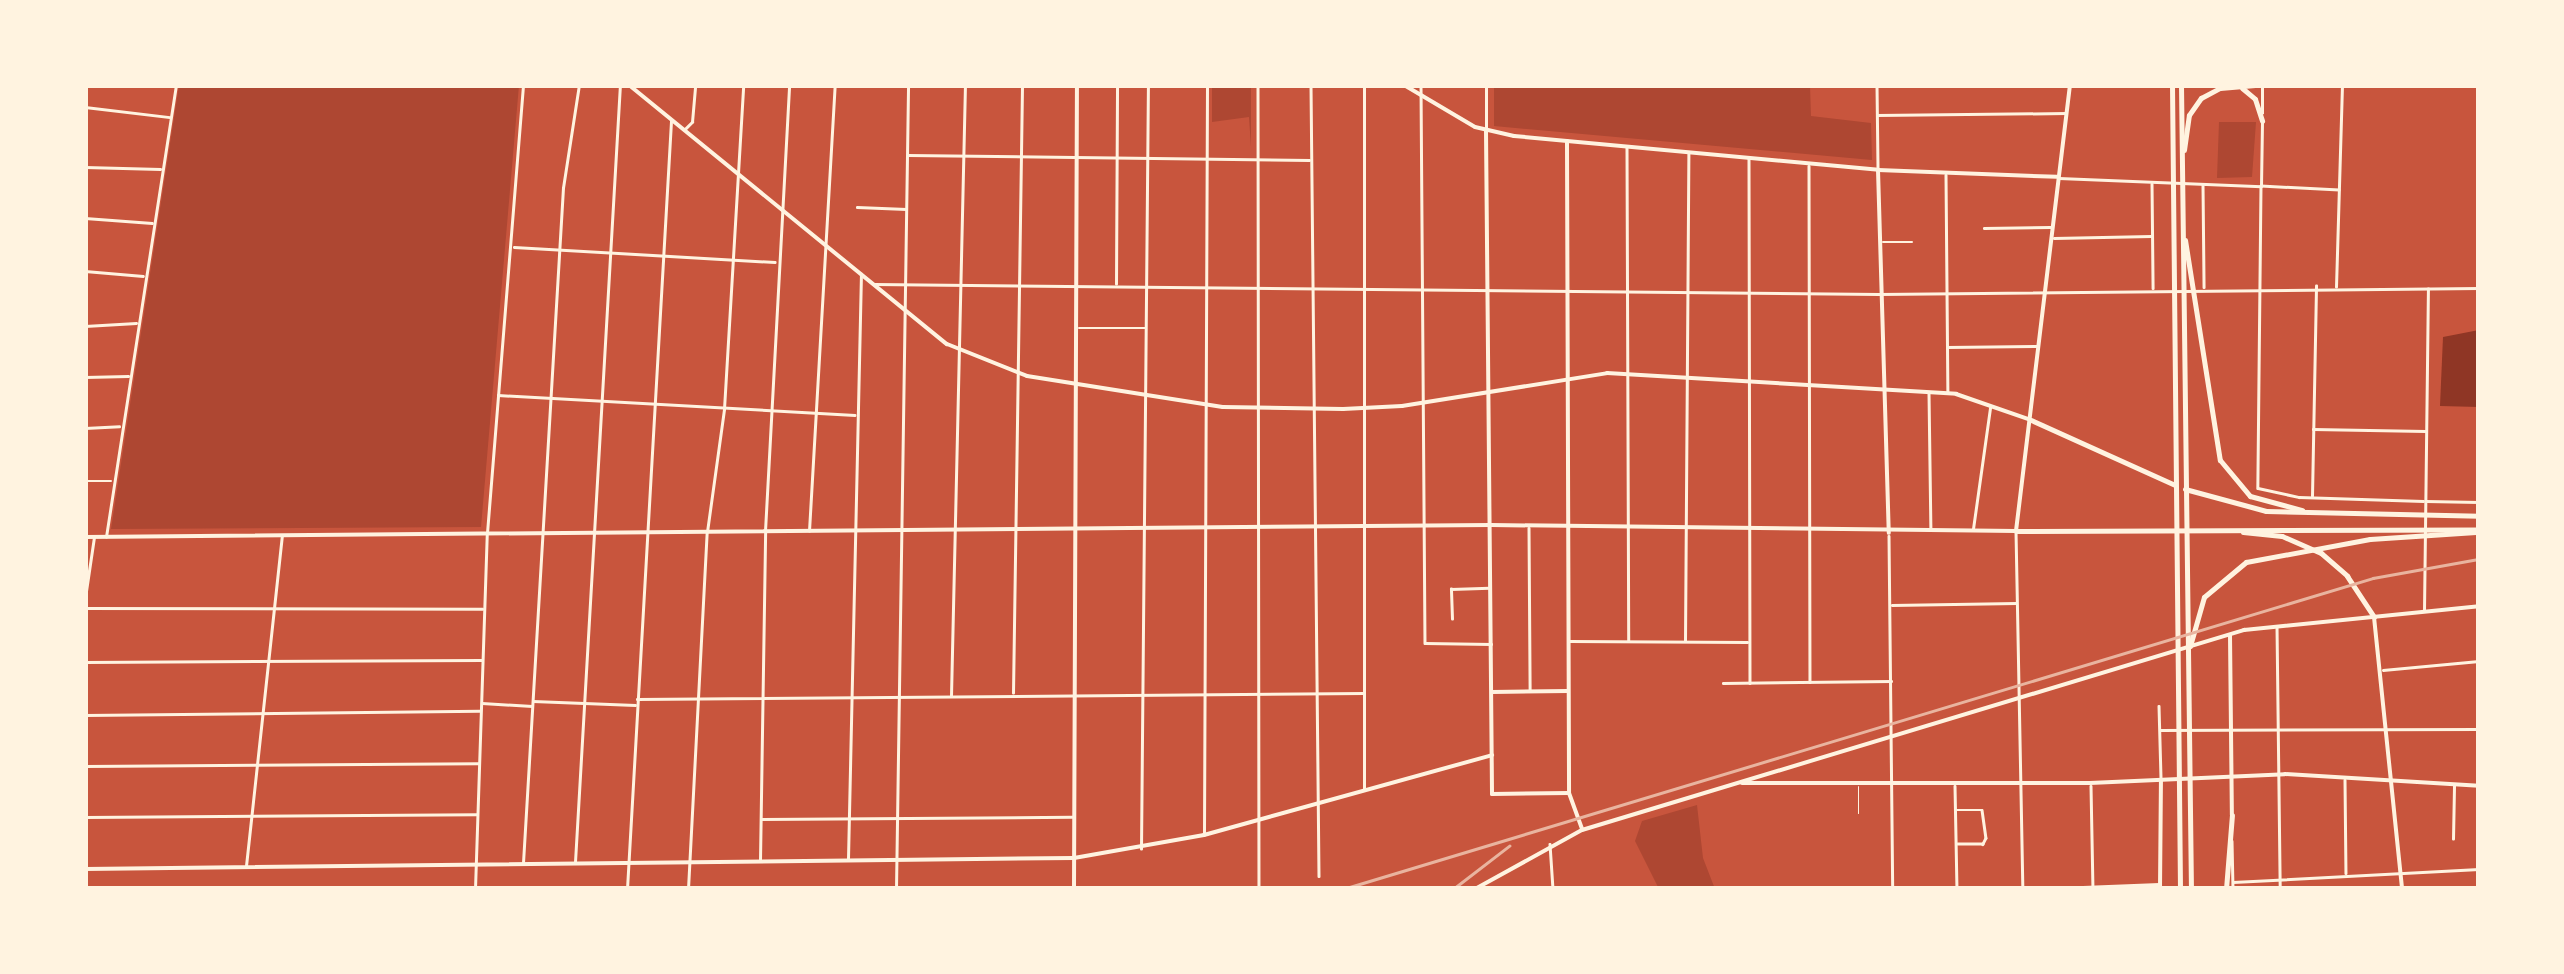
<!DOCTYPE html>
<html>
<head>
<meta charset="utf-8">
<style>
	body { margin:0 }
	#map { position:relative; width:2564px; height:974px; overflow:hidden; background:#c8553d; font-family:Spectral,serif }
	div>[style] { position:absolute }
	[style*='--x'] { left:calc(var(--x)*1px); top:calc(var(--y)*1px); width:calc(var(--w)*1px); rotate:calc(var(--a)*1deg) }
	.green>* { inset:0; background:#ae4732 }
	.water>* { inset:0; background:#8f3625 }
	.service>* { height:1px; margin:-0.5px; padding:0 0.5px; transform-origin:0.5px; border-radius:0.5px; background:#fff3e0 }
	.minor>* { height:2.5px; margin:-1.25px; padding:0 1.25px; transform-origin:1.25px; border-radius:1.25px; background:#fff3e0 }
	.tertiary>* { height:2.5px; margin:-1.25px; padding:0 1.25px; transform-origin:1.25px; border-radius:1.25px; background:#fff3e0 }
	.secondary>* { height:4px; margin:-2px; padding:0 2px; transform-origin:2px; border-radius:2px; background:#fff3e0 }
	.motorway>* { height:5px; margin:-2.5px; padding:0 2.5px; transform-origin:2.5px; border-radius:2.5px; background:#fff3e0 }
	.rail>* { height:2.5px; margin:-1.25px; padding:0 1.25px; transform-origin:1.25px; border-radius:1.25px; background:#e9b49f }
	span { translate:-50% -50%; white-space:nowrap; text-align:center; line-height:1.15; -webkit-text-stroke:10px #fff3e0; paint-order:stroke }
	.frame { position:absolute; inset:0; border:88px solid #fff3e0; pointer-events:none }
</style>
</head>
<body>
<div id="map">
	<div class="green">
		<i style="clip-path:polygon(179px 85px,519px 85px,481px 527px,111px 529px)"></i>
		<i style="clip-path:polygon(1212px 85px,1251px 85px,1251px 147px,1249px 117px,1212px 122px)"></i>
		<i style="clip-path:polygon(1494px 85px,1810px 85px,1811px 116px,1871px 123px,1872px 160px,1494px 126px)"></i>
		<i style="clip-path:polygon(2219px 122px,2256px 122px,2252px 177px,2217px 178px)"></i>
		<i style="clip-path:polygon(1697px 805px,1703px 858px,1715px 889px,1659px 889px,1635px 841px,1642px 821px)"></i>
	</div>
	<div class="water">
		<i style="clip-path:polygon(2479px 330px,2479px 407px,2440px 406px,2443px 337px)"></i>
	</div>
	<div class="service">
		<i style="--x:1858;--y:813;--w:27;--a:-90"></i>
	</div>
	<div class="minor">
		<i style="--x:1258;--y:85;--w:804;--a:89.93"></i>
		<i style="--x:1311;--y:85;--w:791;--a:89.42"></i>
		<i style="--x:1421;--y:85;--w:558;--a:89.59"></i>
		<i style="--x:1425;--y:643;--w:66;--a:0.9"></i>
		<i style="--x:1877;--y:85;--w:83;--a:89.3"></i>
		<i style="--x:85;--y:107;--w:85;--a:6.8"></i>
		<i style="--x:1877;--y:115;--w:189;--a:-0.6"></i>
		<i style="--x:685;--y:129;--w:10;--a:-45"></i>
		<i style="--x:692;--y:122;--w:37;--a:-85"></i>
		<i style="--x:1627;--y:147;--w:494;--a:89.8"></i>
		<i style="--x:908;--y:155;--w:401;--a:0.7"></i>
		<i style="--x:1749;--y:159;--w:524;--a:89.89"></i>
		<i style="--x:1809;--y:166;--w:516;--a:89.89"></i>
		<i style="--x:85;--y:167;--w:75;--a:1.5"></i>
		<i style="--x:1946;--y:175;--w:217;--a:89.5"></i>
		<i style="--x:2152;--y:184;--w:104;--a:89.4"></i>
		<i style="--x:2203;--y:185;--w:102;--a:89.4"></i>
		<i style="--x:2339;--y:190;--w:78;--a:-177.1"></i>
		<i style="--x:2261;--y:186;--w:302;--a:90.6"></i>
		<i style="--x:2258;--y:488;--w:42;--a:12.4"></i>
		<i style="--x:2299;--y:497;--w:124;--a:1.8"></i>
		<i style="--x:857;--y:207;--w:49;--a:2.3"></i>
		<i style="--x:85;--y:218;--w:67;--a:4.3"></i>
		<i style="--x:1984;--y:228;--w:66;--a:-0.9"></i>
		<i style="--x:2054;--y:238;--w:97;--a:-1.2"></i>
		<i style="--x:1883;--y:242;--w:29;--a:0"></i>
		<i style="--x:514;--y:247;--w:261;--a:3.3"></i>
		<i style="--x:85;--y:271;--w:58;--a:4.9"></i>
		<i style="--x:1116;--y:284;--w:199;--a:-89.7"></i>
		<i style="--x:2336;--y:287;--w:202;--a:-88.3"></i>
		<i style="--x:85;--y:326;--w:51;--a:-3.4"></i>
		<i style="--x:1079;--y:328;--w:67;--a:0"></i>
		<i style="--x:1947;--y:347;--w:91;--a:-0.6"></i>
		<i style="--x:85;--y:377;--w:43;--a:-1.3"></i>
		<i style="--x:1929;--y:393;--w:137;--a:89.2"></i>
		<i style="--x:498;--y:395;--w:357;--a:3.2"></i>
		<i style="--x:85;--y:428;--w:34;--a:-3"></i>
		<i style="--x:2313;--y:429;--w:112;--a:1"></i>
		<i style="--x:85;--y:481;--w:26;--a:0"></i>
		<i style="--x:2312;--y:496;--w:210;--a:-88.9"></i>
		<i style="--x:1529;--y:528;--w:162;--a:89.6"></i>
		<i style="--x:1973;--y:529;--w:122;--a:-82"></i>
		<i style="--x:809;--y:531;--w:447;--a:-86.7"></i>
		<i style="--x:106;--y:537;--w:457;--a:-81.2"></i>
		<i style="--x:85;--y:598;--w:62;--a:-81.6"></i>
		<i style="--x:1892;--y:605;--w:124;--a:-0.9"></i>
		<i style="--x:85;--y:608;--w:397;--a:0.1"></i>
		<i style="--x:1452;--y:619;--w:30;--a:-92"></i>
		<i style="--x:1451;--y:589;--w:38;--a:-2"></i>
		<i style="--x:2277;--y:626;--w:263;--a:89.3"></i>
		<i style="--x:1570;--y:641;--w:177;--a:0.3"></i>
		<i style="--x:1685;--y:641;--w:488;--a:-89.6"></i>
		<i style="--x:85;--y:662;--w:396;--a:-0.3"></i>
		<i style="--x:2383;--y:670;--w:96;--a:-5.4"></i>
		<i style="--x:1723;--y:683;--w:168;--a:-0.7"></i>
		<i style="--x:1013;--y:693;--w:608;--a:-89.15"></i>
		<i style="--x:951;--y:696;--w:611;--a:-88.69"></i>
		<i style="--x:637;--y:699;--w:727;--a:-0.47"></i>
		<i style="--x:533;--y:701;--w:102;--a:2.2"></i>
		<i style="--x:482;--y:703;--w:50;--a:3.4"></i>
		<i style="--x:2159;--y:706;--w:73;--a:88.4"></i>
		<i style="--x:85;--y:715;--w:394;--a:-0.6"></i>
		<i style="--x:2160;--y:730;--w:319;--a:-0.2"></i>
		<i style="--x:85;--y:766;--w:393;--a:-0.4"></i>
		<i style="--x:2345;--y:780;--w:93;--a:89.4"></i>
		<i style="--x:1955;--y:786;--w:103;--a:88.9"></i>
		<i style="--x:2091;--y:786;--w:103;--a:88.9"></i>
		<i style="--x:1364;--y:790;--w:705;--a:-90"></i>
		<i style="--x:1956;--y:810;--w:26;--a:0"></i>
		<i style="--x:1982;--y:810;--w:28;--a:82"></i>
		<i style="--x:1986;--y:838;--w:7;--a:117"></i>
		<i style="--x:1983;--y:844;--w:25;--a:180"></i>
		<i style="--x:85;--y:817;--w:392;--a:-0.4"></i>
		<i style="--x:762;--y:819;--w:310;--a:-0.4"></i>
		<i style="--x:1204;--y:833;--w:748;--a:-89.77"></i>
		<i style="--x:2453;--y:839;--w:53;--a:-88.9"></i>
		<i style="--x:2232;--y:841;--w:48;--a:88.8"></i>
		<i style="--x:1550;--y:844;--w:45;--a:86.2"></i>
		<i style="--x:1141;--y:849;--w:764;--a:-89.48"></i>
		<i style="--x:848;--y:859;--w:585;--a:-88.73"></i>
		<i style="--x:760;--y:860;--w:329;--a:-89.1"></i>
		<i style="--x:765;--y:531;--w:447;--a:-86.9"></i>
		<i style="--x:575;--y:862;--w:778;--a:-86.69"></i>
		<i style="--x:523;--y:863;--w:676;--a:-86.61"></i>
		<i style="--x:563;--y:188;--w:104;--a:-81.2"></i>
		<i style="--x:246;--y:866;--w:332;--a:-83.8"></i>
		<i style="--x:2233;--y:882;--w:246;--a:-3"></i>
		<i style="--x:475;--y:889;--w:356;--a:-88.1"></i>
		<i style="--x:487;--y:533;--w:449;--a:-85.4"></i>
		<i style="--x:627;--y:889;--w:769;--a:-86.72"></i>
		<i style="--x:688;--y:889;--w:358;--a:-87"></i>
		<i style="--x:707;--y:532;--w:124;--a:-82.1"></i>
		<i style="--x:724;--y:409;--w:325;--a:-86.6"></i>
		<i style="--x:896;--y:889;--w:804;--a:-89.14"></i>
		<i style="--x:2031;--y:889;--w:128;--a:-2.2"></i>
	</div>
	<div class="tertiary">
		<i style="--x:2262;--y:113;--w:28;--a:-90"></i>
		<i style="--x:1486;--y:129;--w:44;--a:-90"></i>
		<i style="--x:2059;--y:178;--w:202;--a:2.3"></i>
		<i style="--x:2261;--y:186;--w:65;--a:-89.1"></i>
		<i style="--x:874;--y:284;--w:1005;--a:0.57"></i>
		<i style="--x:1879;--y:294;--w:600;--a:-0.57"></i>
		<i style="--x:2426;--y:501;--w:53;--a:1.1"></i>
		<i style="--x:2016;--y:531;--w:358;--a:88.9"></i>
		<i style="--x:1889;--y:536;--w:353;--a:89.4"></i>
		<i style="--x:2424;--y:611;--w:322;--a:-89.3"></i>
	</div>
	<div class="secondary">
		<i style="--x:629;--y:85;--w:410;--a:39.2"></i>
		<i style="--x:947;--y:344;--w:86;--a:21.8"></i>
		<i style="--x:1027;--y:376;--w:198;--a:9"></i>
		<i style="--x:1223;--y:407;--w:120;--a:1"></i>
		<i style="--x:1343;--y:409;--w:59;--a:-2.9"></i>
		<i style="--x:1402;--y:406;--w:208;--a:-9.1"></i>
		<i style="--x:1607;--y:373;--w:350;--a:3.4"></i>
		<i style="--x:1956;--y:394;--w:79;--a:19.1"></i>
		<i style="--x:1404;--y:85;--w:82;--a:30.6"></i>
		<i style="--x:1475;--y:127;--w:40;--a:13"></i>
		<i style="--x:1514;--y:136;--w:366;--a:5.3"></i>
		<i style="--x:1878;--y:170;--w:179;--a:2.2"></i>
		<i style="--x:1486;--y:131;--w:663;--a:89.48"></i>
		<i style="--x:1492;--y:794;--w:77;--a:-0.7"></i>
		<i style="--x:1567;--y:141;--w:652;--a:89.82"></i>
		<i style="--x:1569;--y:793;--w:38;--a:70"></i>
		<i style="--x:1878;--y:170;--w:363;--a:88.3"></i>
		<i style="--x:85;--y:537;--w:1406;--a:-0.49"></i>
		<i style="--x:1491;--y:525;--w:525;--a:0.65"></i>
		<i style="--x:2016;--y:531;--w:449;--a:-83.1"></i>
		<i style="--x:2374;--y:617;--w:273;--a:84.1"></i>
		<i style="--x:2230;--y:635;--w:180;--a:89.4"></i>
		<i style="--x:1492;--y:692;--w:76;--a:-0.8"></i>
		<i style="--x:1742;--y:783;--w:348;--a:0"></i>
		<i style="--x:2090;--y:783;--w:195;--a:-2.6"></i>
		<i style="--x:2285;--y:774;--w:194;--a:3.5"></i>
		<i style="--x:85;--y:869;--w:989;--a:-0.64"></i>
		<i style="--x:1074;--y:858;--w:132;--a:-10"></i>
		<i style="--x:1204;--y:835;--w:299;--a:-15.5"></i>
		<i style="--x:1074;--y:889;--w:804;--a:-89.79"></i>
		<i style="--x:1475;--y:889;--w:122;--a:-28.9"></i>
		<i style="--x:1582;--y:830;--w:692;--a:-16.81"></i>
		<i style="--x:2244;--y:630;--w:236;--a:-5.8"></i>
		<i style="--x:2160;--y:889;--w:108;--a:-89.5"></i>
	</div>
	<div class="motorway">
		<i style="--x:2172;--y:85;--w:804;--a:89.43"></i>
		<i style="--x:2181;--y:85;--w:804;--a:89.29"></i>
		<i style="--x:2242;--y:88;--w:17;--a:40"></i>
		<i style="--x:2255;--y:99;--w:23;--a:72"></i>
		<i style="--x:2184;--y:150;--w:35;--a:-82"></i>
		<i style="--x:2189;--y:115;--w:21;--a:-55"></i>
		<i style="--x:2201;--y:98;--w:21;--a:-28"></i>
		<i style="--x:2220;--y:88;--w:38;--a:-5"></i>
		<i style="--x:2185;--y:240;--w:223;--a:81"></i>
		<i style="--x:2220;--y:460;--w:47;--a:50.2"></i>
		<i style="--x:2250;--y:496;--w:54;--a:15.1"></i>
		<i style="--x:2031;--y:420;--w:158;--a:24.3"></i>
		<i style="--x:2185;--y:489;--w:84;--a:15.2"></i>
		<i style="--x:2266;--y:511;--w:213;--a:1.3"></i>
		<i style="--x:2016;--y:531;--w:463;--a:-0.2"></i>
		<i style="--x:2243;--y:532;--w:39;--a:6"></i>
		<i style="--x:2282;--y:536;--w:43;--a:23.6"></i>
		<i style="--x:2321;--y:553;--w:35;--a:41"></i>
		<i style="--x:2347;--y:576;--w:49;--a:56.6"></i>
		<i style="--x:2190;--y:646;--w:51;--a:-74.1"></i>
		<i style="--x:2204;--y:597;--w:55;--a:-39.8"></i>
		<i style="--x:2246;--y:562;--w:126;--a:-10.5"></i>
		<i style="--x:2370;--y:539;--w:106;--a:-3.8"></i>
		<i style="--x:2226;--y:889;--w:74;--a:-85.4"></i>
	</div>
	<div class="rail">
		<i style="--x:1343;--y:889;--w:1076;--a:-16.8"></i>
		<i style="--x:2373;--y:578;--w:108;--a:-10.2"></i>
		<i style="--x:1453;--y:889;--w:71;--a:-37.5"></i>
	</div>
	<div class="frame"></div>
</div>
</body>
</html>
